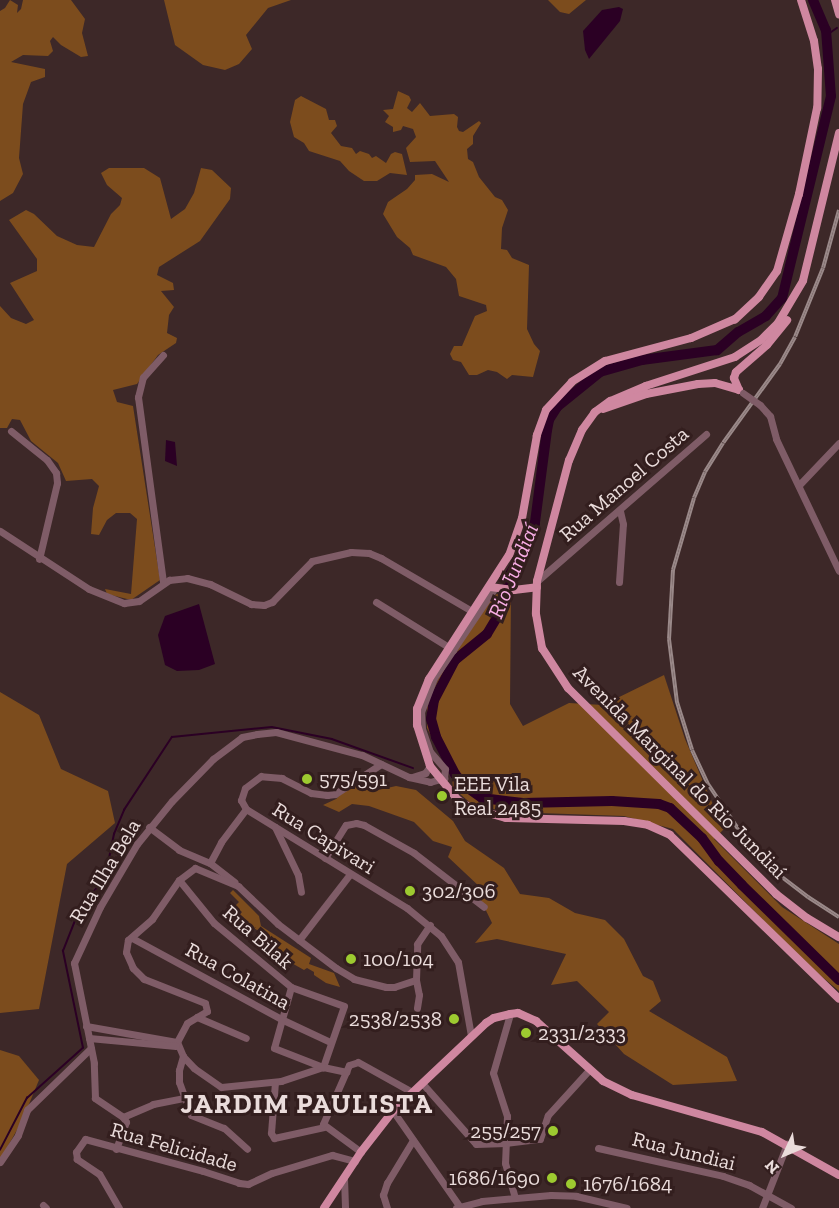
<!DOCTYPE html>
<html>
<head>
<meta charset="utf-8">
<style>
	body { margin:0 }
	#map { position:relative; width:839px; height:1208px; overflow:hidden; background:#3d2828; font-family:"Zilla Slab",serif }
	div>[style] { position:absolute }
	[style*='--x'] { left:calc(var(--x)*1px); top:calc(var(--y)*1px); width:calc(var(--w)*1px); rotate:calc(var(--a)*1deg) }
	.forest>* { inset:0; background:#7c4c1d }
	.water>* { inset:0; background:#2b0024 }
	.stream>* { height:1.5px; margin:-0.75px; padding:0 0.75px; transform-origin:0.75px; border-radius:0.75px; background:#2b0024 }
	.river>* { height:10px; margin:-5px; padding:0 5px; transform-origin:5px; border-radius:5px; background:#2b0024 }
	.minor>* { height:7px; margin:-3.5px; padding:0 3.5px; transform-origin:3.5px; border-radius:3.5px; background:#7f5c67 }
	.major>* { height:8px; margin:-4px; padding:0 4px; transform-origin:4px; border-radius:4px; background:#cf87a0 }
	.rail>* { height:4px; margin-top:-2px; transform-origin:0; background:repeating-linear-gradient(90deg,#331e1e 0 4.5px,#9a8989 0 9px); box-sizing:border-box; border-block:2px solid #9a8989 }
	.minor-bridge>* { height:7px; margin:-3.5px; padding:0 3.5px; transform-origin:3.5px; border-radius:3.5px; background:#7f5c67 }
	.dots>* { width:16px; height:16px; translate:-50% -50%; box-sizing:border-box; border:3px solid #331e1e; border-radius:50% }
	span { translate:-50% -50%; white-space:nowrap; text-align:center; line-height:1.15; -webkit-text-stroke:6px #331e1e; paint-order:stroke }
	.street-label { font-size:21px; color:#eadcdb }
	.poi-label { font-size:21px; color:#eadcdb }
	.left { translate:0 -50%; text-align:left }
	.right { translate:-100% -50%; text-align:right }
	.water-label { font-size:22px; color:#f9aee6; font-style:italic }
	.district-label { font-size:27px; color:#eadcdb; font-weight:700; letter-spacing:1.5px }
	.north { position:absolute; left:755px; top:1124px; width:60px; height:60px; -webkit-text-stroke:4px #331e1e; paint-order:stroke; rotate:226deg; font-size:16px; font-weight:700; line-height:24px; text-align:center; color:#eadcdb }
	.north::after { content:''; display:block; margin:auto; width:21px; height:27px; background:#eadcdb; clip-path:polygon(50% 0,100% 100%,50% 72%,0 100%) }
</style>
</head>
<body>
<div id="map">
	<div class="forest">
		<i style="clip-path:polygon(10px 0,18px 5px,17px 13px,21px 9px,23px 0,71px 0,85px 19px,82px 33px,88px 56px,81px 57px,61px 45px,53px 37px,50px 41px,53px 51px,48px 56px,23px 55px,11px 62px,45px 69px,45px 77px,31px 82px,23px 104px,19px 158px,23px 174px,13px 193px,0 201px,0 11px,5px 8px)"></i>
		<i style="clip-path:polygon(164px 0,291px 0,268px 8px,246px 35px,252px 49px,239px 64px,225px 70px,203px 65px,175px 45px)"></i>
		<i style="clip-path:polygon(534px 0,586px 0,569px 14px,560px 12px,548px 0)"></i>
		<i style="clip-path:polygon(398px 91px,409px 96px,411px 100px,407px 108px,412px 112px,420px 103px,430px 116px,454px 114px,458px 117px,457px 127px,459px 131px,463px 132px,479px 121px,481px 123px,473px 136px,473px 144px,467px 149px,468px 159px,473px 162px,479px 177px,495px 197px,502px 200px,508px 210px,502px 228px,501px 249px,507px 250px,512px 258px,529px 265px,527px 329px,534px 344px,540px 351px,533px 377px,512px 375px,507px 379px,497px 372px,488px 370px,477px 375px,469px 375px,461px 362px,453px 360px,450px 354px,454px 346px,462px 346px,475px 316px,487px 311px,486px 305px,459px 296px,456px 279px,446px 267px,413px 255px,410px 248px,397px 237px,383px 214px,388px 202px,407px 189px,415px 180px,415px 175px,432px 174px,449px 182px,435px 161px,410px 162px,406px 148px,416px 137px,413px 129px,403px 126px,401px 130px,393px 132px,393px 127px,385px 122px,389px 116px,383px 110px,393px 109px)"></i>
		<i style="clip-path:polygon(301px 96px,326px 109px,329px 120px,335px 120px,337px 126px,331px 133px,341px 146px,352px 148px,356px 154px,360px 151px,369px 154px,372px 158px,376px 156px,386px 163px,391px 154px,395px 152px,402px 154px,407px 175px,390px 173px,377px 181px,364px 181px,349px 171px,340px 161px,309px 151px,304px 143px,294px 137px,290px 122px,295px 100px)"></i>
		<i style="clip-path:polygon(109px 168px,144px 168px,160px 178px,171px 219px,185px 209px,194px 193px,201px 168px,212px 170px,231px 188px,230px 199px,200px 241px,159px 267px,157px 275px,173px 283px,174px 290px,161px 291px,174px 307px,169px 315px,167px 333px,177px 338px,176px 343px,158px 355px,137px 384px,113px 390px,117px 402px,133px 406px,160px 580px,131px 600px,107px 594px,105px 589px,131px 594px,137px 519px,130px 513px,116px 513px,107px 520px,99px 535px,91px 534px,93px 508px,99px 486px,92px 479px,66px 481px,58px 463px,31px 441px,20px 420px,12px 419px,7px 428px,0 428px,0 306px,11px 318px,26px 324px,34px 320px,10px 283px,37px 271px,37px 259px,9px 220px,26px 210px,34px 214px,57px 236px,77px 245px,94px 247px,111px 214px,120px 205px,122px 198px,107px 185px,101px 173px)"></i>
		<i style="clip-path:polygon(497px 594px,511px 595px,510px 704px,523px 726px,569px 703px,603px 705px,664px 675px,685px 739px,714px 807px,730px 823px,714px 839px,782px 907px,839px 944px,839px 991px,807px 964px,673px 829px,624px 816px,511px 812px,474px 806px,453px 788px,452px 776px,427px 728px,427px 708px,441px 672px,492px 597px)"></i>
		<i style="clip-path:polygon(0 692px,39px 715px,61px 769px,108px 791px,115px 823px,67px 864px,39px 1009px,0 1013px)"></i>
		<i style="clip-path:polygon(354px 782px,374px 791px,396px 786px,416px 790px,453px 821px,465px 841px,504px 868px,520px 894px,549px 898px,575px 913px,605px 920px,624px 939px,643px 976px,653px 981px,661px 1001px,649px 1011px,727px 1057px,737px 1081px,673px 1085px,624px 1054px,597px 1024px,609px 1012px,577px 981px,551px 985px,566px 954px,497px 939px,475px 943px,492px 923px,479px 896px,481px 888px,448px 857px,452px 847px,433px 841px,414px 822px,369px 806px,352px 804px,339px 812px,323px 805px,336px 799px)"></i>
		<i style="clip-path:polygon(233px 890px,259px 916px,261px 926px,311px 958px,309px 964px,334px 973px,340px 987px,326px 983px,314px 975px,314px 972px,307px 968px,304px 970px,288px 961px,290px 958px,271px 944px,272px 939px,237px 918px,242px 912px,235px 906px,239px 902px,230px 893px)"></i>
		<i style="clip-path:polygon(0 1050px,19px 1056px,39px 1080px,22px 1121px,0 1160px)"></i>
	</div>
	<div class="water">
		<i style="clip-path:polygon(619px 7px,623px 9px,620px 21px,589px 59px,585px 50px,583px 31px,602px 10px)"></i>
		<i style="clip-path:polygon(166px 440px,175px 442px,177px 466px,165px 461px)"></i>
		<i style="clip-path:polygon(199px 604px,215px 664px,199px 670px,177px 671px,165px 665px,158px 635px,165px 616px)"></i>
	</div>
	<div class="stream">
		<i style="--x:827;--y:35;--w:12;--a:-35"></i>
		<i style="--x:458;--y:784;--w:7;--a:16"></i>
		<i style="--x:0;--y:1150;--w:59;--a:-62.6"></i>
		<i style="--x:27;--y:1098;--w:75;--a:-41.8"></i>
		<i style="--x:83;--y:1048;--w:99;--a:-101.7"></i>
		<i style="--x:63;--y:951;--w:46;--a:-68.4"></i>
		<i style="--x:80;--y:908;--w:39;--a:-50"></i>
		<i style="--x:105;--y:878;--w:45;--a:-78.4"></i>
		<i style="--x:114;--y:834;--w:26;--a:-67"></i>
		<i style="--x:124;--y:810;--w:87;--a:-56.7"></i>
		<i style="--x:172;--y:737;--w:100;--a:-5.7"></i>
		<i style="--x:272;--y:727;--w:61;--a:11.3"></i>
		<i style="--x:332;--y:739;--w:86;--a:19.7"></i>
	</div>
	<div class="river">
		<i style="--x:813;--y:0;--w:33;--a:67"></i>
		<i style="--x:826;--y:30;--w:66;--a:85.7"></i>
		<i style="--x:831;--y:96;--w:208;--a:103.6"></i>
		<i style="--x:782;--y:298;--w:24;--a:132"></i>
		<i style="--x:766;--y:316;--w:32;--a:150"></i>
		<i style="--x:738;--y:332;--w:28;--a:139"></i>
		<i style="--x:717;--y:350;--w:76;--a:172.4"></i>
		<i style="--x:642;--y:360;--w:44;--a:164.1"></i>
		<i style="--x:600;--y:372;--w:55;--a:140.9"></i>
		<i style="--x:557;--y:407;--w:15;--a:122"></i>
		<i style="--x:549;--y:420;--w:10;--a:101"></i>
		<i style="--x:547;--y:430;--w:94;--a:97.4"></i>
		<i style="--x:535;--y:523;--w:15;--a:106"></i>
		<i style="--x:531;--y:537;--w:45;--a:119.4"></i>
		<i style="--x:509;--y:576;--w:28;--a:98"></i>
		<i style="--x:505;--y:604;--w:35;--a:121"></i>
		<i style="--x:487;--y:634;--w:41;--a:140.9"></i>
		<i style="--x:455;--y:660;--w:45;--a:117.7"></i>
		<i style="--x:434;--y:700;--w:19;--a:99"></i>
		<i style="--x:431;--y:719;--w:19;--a:74"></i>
		<i style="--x:436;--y:737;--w:42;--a:62.8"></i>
		<i style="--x:455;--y:774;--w:16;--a:50"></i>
		<i style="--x:465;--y:786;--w:21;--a:35"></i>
		<i style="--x:482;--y:798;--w:41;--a:7"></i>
		<i style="--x:523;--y:803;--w:89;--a:-1.3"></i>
		<i style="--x:612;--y:801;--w:47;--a:3.7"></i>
		<i style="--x:659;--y:804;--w:12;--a:20"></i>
		<i style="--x:670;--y:808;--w:44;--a:43.2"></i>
		<i style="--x:702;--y:838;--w:29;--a:54"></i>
		<i style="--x:719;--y:861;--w:33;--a:46"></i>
		<i style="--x:742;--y:885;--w:136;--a:44.4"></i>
	</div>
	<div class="minor">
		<i style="--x:163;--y:355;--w:30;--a:132"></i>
		<i style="--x:143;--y:377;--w:21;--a:104"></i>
		<i style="--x:138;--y:397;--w:188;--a:82.3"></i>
		<i style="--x:760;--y:405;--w:15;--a:48"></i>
		<i style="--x:770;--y:416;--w:24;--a:75"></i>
		<i style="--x:776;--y:439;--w:146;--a:64.5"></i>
		<i style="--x:11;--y:431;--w:46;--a:38.9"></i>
		<i style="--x:47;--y:460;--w:16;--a:55"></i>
		<i style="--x:56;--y:473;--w:10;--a:84"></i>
		<i style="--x:57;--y:483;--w:78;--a:103.3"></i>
		<i style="--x:799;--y:485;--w:58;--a:-46.4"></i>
		<i style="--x:0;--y:531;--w:106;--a:33.1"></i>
		<i style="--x:89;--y:589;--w:38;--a:22"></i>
		<i style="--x:124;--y:603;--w:15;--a:-8"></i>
		<i style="--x:139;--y:601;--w:37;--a:-35"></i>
		<i style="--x:169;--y:580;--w:18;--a:-6"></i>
		<i style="--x:187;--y:578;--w:24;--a:15"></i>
		<i style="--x:210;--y:584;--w:46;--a:26"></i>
		<i style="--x:251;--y:604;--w:13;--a:4"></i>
		<i style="--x:264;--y:605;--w:9;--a:-21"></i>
		<i style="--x:272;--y:602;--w:57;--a:-45.7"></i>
		<i style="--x:312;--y:561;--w:40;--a:-13"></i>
		<i style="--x:351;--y:552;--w:18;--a:3"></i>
		<i style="--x:369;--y:553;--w:13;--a:23"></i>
		<i style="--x:381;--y:558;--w:109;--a:30.3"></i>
		<i style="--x:537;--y:581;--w:224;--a:-41"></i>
		<i style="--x:619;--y:582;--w:58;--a:-86.1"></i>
		<i style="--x:623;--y:524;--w:13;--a:-103"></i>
		<i style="--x:376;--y:602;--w:91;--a:31.9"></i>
		<i style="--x:381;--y:764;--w:55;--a:146.9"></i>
		<i style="--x:335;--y:794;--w:8;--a:173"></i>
		<i style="--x:327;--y:795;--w:16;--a:-173"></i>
		<i style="--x:311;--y:793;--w:33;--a:-153"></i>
		<i style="--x:282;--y:778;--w:21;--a:-175"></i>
		<i style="--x:261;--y:776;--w:20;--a:143"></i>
		<i style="--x:245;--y:788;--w:13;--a:108"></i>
		<i style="--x:241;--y:800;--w:10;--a:61"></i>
		<i style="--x:246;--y:809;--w:189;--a:31.6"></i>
		<i style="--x:407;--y:908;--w:44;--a:39.5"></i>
		<i style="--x:441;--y:936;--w:31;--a:57"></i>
		<i style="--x:458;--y:962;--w:75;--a:80"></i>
		<i style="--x:412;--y:777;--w:14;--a:-17"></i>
		<i style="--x:425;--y:773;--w:9;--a:-54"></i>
		<i style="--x:149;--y:827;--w:38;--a:37"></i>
		<i style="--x:179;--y:850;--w:34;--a:23"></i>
		<i style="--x:210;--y:863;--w:31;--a:38"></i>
		<i style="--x:275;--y:827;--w:53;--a:64.4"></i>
		<i style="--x:298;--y:875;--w:17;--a:80"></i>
		<i style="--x:325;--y:858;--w:39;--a:-58"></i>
		<i style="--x:346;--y:825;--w:10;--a:-11"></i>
		<i style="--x:356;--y:823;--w:8;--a:14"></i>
		<i style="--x:364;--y:825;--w:57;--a:29.2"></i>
		<i style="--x:414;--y:853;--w:88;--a:37.6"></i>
		<i style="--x:210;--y:863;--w:24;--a:-62"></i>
		<i style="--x:221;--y:842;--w:41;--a:-52.9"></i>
		<i style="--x:179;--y:880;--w:55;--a:50.9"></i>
		<i style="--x:214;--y:923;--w:100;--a:39.7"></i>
		<i style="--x:291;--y:987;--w:56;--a:19.7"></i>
		<i style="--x:344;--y:1006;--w:65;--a:109"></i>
		<i style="--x:323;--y:1067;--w:44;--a:161.6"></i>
		<i style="--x:281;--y:1081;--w:60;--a:174.3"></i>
		<i style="--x:221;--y:1087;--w:33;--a:-145"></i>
		<i style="--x:194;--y:1068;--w:16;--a:-133"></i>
		<i style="--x:183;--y:1056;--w:15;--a:-113"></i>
		<i style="--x:177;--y:1042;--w:21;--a:-62"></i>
		<i style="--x:187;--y:1023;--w:23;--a:-31"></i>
		<i style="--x:207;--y:1011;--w:8;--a:-104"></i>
		<i style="--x:205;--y:1003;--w:66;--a:-158.5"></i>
		<i style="--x:144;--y:979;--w:16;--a:-135"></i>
		<i style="--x:133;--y:968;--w:17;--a:-114"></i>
		<i style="--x:126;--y:952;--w:12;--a:-81"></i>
		<i style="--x:128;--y:940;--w:32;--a:-41"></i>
		<i style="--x:152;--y:919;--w:47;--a:-55.3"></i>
		<i style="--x:179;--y:880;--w:20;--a:-37"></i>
		<i style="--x:195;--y:868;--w:47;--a:22.7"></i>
		<i style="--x:238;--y:886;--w:55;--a:43.5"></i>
		<i style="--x:278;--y:924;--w:73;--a:37.2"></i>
		<i style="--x:336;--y:968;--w:21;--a:31"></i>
		<i style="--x:354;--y:979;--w:33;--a:14"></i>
		<i style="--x:386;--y:987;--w:8;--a:0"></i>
		<i style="--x:394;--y:987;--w:23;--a:-18"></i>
		<i style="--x:416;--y:980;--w:36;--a:-88"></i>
		<i style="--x:417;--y:944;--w:23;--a:-56"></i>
		<i style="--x:132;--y:938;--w:170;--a:28.5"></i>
		<i style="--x:281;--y:1019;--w:54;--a:25.1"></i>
		<i style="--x:299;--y:940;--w:83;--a:-52.3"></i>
		<i style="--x:416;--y:980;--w:15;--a:79"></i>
		<i style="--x:419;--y:995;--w:13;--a:99"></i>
		<i style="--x:291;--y:987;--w:63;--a:105.6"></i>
		<i style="--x:274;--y:1048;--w:53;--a:21.2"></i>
		<i style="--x:323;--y:1067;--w:24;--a:12"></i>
		<i style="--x:510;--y:1014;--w:61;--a:106.1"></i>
		<i style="--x:493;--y:1073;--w:45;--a:72"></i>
		<i style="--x:507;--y:1116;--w:47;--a:92.4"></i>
		<i style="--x:505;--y:1163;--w:36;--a:74"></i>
		<i style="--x:197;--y:1017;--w:53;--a:23.2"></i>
		<i style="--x:86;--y:1026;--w:92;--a:10"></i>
		<i style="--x:89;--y:1038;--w:87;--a:5.3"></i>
		<i style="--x:183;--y:1056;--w:15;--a:106"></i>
		<i style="--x:179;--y:1070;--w:12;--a:90"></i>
		<i style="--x:179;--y:1082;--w:35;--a:70"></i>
		<i style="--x:191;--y:1115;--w:35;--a:22"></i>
		<i style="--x:224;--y:1128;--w:31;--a:42"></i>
		<i style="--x:275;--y:1082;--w:51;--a:94.5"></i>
		<i style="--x:271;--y:1133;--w:6;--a:59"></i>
		<i style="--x:274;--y:1138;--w:51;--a:-12.4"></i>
		<i style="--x:422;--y:1083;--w:81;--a:48.5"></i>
		<i style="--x:476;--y:1144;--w:30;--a:-2"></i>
		<i style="--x:506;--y:1143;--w:34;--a:-7"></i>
		<i style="--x:540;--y:1139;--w:25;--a:-72"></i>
		<i style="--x:548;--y:1115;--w:59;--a:-47.7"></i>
		<i style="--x:393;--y:1111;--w:117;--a:55.1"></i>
		<i style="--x:123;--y:1117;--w:33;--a:-23"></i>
		<i style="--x:153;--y:1104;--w:32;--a:-11"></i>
		<i style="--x:598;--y:1148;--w:128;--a:12.6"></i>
		<i style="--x:723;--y:1176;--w:28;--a:19"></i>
		<i style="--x:749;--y:1185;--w:48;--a:28.7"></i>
		<i style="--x:116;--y:1149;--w:29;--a:-70"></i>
		<i style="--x:126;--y:1122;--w:6;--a:-121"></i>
		<i style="--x:123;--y:1117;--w:34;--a:-146"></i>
		<i style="--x:95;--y:1098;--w:35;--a:-92"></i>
		<i style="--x:94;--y:1063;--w:102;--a:-101.3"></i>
		<i style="--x:74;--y:963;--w:62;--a:-65.1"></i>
		<i style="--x:100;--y:907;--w:73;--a:-59.6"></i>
		<i style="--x:137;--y:844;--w:55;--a:-50.9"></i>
		<i style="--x:172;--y:801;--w:59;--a:-45.7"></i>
		<i style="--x:213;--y:759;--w:36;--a:-37"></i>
		<i style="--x:242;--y:737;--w:15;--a:-11"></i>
		<i style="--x:257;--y:734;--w:19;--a:-6"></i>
		<i style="--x:276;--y:732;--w:89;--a:15"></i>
		<i style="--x:362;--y:755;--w:52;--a:25.1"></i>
		<i style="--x:409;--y:777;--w:22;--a:13"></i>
		<i style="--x:430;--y:782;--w:15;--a:-16"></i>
		<i style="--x:444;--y:778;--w:9;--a:-84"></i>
		<i style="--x:445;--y:769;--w:23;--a:-131"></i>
		<i style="--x:430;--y:752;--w:24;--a:-109"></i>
		<i style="--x:422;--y:729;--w:17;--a:-93"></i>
		<i style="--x:421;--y:712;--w:36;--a:-69"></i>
		<i style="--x:434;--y:678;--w:107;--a:-56"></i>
		<i style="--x:361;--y:1152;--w:47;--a:-143.6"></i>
		<i style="--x:323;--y:1124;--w:64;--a:-66.2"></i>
		<i style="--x:349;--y:1065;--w:9;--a:-18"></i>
		<i style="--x:358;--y:1062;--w:62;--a:29.1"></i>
		<i style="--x:0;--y:1162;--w:32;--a:-56"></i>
		<i style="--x:18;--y:1135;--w:27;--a:-70"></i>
		<i style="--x:27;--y:1110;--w:89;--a:-44.1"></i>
		<i style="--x:344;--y:1178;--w:30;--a:88"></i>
		<i style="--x:43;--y:1205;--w:4;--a:45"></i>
		<i style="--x:119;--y:1208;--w:39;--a:-120"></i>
		<i style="--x:99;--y:1174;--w:27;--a:-146"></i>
		<i style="--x:77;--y:1159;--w:7;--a:-98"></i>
		<i style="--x:76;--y:1152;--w:16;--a:-55"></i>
		<i style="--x:85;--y:1139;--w:122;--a:15.2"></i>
		<i style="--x:203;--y:1171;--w:38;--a:18"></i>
		<i style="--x:239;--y:1183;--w:9;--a:6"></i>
		<i style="--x:248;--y:1184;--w:26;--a:-25"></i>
		<i style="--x:272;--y:1173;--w:63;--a:-16.7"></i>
		<i style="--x:332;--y:1155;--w:24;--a:15"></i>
		<i style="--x:387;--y:1208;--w:14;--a:-107"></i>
		<i style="--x:383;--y:1195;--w:13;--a:-72"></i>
		<i style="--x:387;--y:1183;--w:50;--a:-58.8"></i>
		<i style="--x:456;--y:1208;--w:27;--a:-15"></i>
		<i style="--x:482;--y:1201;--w:69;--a:-5"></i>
		<i style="--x:551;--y:1195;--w:25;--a:2"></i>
		<i style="--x:576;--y:1196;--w:52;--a:13.2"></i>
		<i style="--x:762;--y:1208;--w:69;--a:-68.7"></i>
	</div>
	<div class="major">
		<i style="--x:801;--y:0;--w:43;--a:72.4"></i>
		<i style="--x:814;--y:41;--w:28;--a:82"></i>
		<i style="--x:818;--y:69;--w:39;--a:91"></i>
		<i style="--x:817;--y:108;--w:88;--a:101.8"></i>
		<i style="--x:799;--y:194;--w:80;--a:105.9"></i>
		<i style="--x:777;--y:271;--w:32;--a:125"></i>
		<i style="--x:759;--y:297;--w:33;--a:137"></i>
		<i style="--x:735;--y:319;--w:48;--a:156.6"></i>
		<i style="--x:691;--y:338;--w:89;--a:165"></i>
		<i style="--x:605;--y:361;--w:39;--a:148"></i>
		<i style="--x:572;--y:382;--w:38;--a:133"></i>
		<i style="--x:546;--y:410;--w:27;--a:110"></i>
		<i style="--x:537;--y:435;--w:84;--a:100.2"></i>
		<i style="--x:522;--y:518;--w:39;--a:109"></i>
		<i style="--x:509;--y:555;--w:148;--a:122.8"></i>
		<i style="--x:429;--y:679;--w:32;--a:112"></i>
		<i style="--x:417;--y:709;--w:16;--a:90"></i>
		<i style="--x:417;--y:725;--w:43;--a:72.4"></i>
		<i style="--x:430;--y:766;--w:44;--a:50.5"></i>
		<i style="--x:458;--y:800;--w:15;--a:32"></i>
		<i style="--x:471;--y:808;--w:36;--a:16"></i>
		<i style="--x:506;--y:818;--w:118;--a:1.5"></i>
		<i style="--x:624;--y:821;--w:24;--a:9"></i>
		<i style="--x:648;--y:825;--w:24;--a:24"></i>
		<i style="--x:670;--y:835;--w:235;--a:44.1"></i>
		<i style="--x:835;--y:0;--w:15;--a:74"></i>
		<i style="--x:839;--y:133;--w:152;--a:103.7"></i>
		<i style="--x:803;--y:281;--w:49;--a:120.8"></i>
		<i style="--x:778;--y:323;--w:24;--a:135"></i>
		<i style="--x:761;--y:340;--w:31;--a:147"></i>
		<i style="--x:735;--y:357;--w:94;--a:162"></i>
		<i style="--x:646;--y:386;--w:39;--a:157"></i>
		<i style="--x:610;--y:401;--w:19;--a:144"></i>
		<i style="--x:595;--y:412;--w:22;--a:126"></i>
		<i style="--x:582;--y:430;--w:33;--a:113"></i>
		<i style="--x:569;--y:460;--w:125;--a:104.8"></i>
		<i style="--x:537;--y:581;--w:33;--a:92"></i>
		<i style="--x:536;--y:614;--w:35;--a:80"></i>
		<i style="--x:542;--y:648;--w:48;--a:57"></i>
		<i style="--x:568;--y:688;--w:293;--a:44.7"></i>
		<i style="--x:776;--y:894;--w:39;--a:38"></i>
		<i style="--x:807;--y:918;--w:37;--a:31"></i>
		<i style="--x:739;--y:390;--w:13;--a:-113"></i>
		<i style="--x:734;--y:378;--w:6;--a:-72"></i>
		<i style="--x:736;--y:372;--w:41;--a:-41.1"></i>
		<i style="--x:767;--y:345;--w:32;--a:-51"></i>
		<i style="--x:603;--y:409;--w:46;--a:-19.2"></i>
		<i style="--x:646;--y:394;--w:53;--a:-10.9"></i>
		<i style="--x:698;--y:384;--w:17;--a:-3"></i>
		<i style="--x:715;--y:383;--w:25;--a:16"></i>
		<i style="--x:490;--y:587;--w:24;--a:7"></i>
		<i style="--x:514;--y:590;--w:23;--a:-7"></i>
		<i style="--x:324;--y:1208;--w:67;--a:-56.5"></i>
		<i style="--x:361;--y:1152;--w:52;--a:-52"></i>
		<i style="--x:393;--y:1111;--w:128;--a:-43.4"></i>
		<i style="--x:486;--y:1023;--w:9;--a:-32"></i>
		<i style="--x:494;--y:1018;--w:16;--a:-14"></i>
		<i style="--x:510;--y:1014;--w:8;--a:-7"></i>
		<i style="--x:518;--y:1013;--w:20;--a:24"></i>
		<i style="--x:536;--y:1021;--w:90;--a:41.8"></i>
		<i style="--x:603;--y:1081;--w:32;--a:26"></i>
		<i style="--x:632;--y:1095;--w:135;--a:15.9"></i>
		<i style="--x:762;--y:1132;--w:88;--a:29.2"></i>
	</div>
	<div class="rail">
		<i style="--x:839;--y:210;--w:60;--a:105.4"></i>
		<i style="--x:823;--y:268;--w:74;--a:112.1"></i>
		<i style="--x:795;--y:337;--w:31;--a:119"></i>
		<i style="--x:780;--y:364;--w:97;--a:125.8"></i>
		<i style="--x:723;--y:443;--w:34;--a:122"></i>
		<i style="--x:705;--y:472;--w:28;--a:113"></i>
		<i style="--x:694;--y:498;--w:75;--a:106.3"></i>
		<i style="--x:673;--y:570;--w:69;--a:93.3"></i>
		<i style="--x:669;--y:639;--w:64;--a:82.8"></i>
		<i style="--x:677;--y:702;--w:50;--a:72.6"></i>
		<i style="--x:692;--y:750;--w:38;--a:65"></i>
		<i style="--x:708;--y:784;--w:73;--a:56.1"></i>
		<i style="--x:749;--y:845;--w:36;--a:46"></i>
		<i style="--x:774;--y:871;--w:43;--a:37.4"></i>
		<i style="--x:808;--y:897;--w:37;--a:33"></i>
	</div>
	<div class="minor-bridge">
		<i style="--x:743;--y:393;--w:21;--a:35"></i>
	</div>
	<div class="dots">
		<i style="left:307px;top:779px;background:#9dca30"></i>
		<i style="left:442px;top:796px;background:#9dca30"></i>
		<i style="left:410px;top:891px;background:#9dca30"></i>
		<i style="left:351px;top:959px;background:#9dca30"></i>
		<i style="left:454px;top:1019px;background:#9dca30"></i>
		<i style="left:526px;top:1033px;background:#9dca30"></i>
		<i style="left:553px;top:1131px;background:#9dca30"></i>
		<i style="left:552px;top:1178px;background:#9dca30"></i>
		<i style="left:571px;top:1184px;background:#9dca30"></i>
	</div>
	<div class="street-label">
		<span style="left:624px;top:484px;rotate:-41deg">Rua Manoel Costa</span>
		<span style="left:680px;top:772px;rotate:45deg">Avenida Marginal do Rio Jundiaí</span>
		<span style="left:324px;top:838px;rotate:32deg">Rua Capivari</span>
		<span style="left:105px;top:871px;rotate:-59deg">Rua Ilha Bela</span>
		<span style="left:258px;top:937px;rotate:41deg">Rua Bilak</span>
		<span style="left:238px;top:976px;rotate:29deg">Rua Colatina</span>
		<span style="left:174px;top:1147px;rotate:16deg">Rua Felicidade</span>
		<span style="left:684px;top:1151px;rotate:14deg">Rua Jundiai</span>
	</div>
	<div class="poi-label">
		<span class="left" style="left:319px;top:779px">575/591</span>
		<span class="left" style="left:454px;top:796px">EEE Vila<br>Real 2485</span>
		<span class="left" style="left:422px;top:891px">302/306</span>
		<span class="left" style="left:363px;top:959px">100/104</span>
		<span class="right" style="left:442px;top:1019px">2538/2538</span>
		<span class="left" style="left:538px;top:1033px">2331/2333</span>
		<span class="right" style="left:541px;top:1131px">255/257</span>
		<span class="right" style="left:540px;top:1178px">1686/1690</span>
		<span class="left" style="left:583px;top:1184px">1676/1684</span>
	</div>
	<div class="water-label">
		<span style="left:513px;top:571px;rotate:-68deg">Rio Jundiaí</span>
	</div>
	<div class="district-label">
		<span style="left:307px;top:1105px">JARDIM PAULISTA</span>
	</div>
	<div class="north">N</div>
</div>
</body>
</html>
